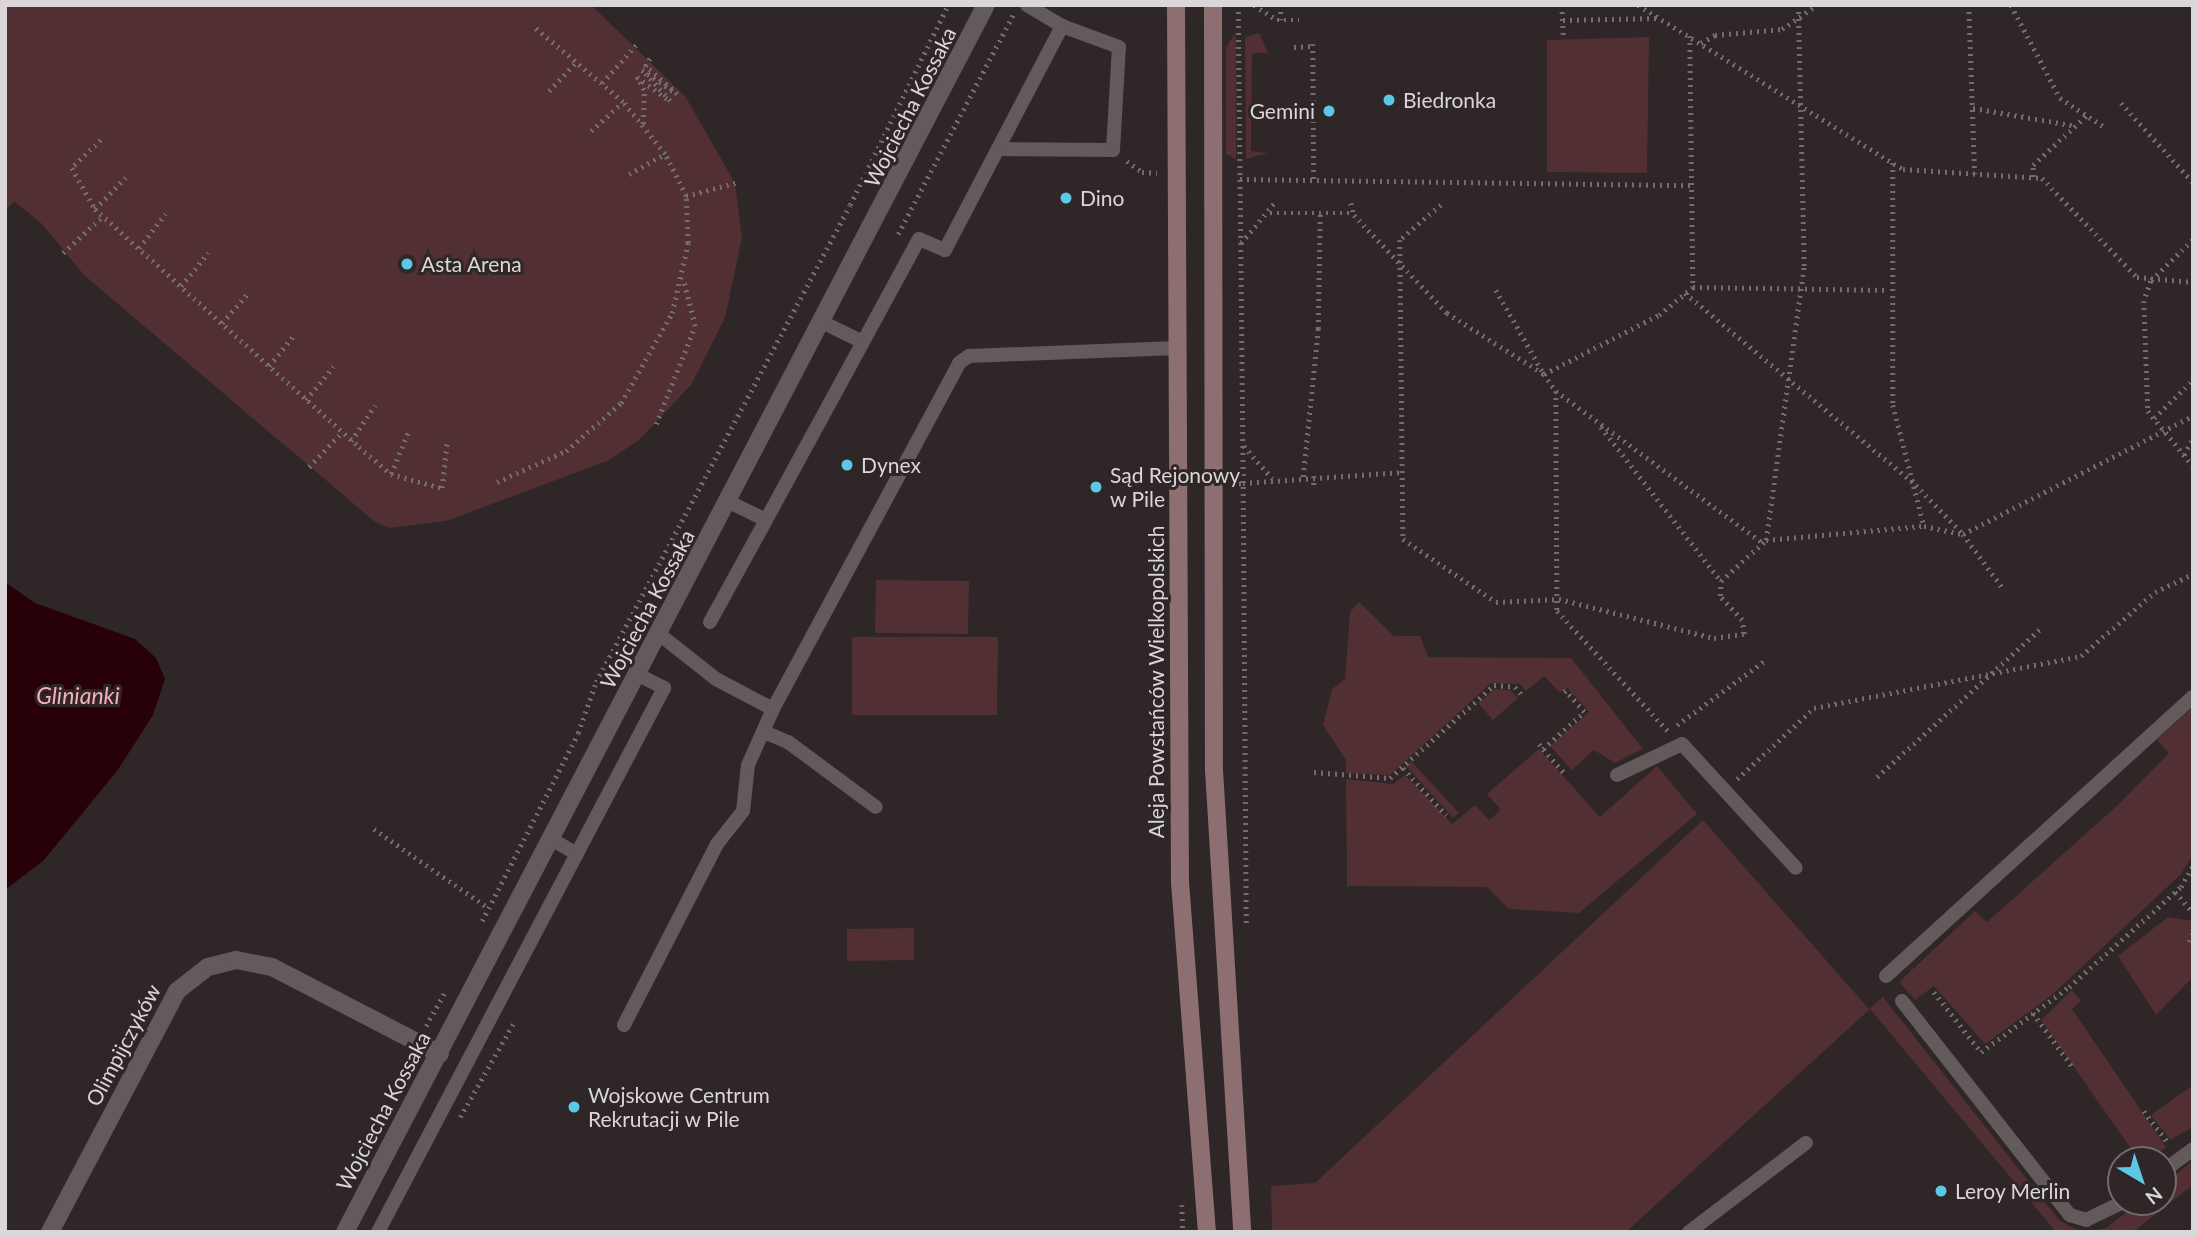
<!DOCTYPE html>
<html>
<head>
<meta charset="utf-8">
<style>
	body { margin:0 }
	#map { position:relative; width:2198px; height:1237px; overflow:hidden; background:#2e2627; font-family:Lato,sans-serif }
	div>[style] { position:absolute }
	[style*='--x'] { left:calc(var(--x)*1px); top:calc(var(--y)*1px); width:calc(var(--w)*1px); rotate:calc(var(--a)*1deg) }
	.green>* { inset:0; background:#512f33 }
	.water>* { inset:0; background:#280007 }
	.path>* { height:4.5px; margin-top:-2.25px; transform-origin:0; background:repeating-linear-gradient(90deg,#746d6e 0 2px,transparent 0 7px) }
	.lane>* { height:14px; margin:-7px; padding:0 7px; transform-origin:7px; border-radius:7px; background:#625a5b }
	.street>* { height:18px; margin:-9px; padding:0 9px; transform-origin:9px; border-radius:9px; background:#625a5b }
	.secondary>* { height:18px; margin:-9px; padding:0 9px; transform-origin:9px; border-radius:9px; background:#8d6f72 }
	.dots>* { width:19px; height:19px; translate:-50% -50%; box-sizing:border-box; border:4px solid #2e2627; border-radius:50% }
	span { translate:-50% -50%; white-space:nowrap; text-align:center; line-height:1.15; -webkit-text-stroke:6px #2e2627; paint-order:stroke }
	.poi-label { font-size:21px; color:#dbd6d7 }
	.left { translate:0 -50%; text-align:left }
	.right { translate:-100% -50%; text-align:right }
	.street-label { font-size:21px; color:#dbd6d7 }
	.water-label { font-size:23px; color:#f7aeb7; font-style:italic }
	.frame { position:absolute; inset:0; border:7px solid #dbd6d7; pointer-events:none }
	.north { position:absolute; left:2107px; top:1146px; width:70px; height:70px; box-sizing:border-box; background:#2e2627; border:2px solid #736c6d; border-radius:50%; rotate:141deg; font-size:19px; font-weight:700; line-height:28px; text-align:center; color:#dbd6d7 }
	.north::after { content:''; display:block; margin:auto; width:24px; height:32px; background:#5dc7e8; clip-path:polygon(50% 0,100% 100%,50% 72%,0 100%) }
</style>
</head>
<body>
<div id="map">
	<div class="green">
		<i style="clip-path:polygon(5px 5px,591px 5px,685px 96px,735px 183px,742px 238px,725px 318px,691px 385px,638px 441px,607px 461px,446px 521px,389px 528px,374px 521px,84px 275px,42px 224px,14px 201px,5px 211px)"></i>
		<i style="clip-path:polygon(1235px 33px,1236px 38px,1236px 159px,1226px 154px,1226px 48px)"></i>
		<i style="clip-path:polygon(1259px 33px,1268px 53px,1252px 53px,1251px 151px,1268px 153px,1246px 159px,1245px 37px)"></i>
		<i style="clip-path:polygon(1649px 37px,1647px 173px,1547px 172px,1547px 40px)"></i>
		<i style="clip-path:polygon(876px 580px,969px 581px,968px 634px,875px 633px)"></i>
		<i style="clip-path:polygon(1359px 602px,1394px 636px,1420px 636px,1428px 657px,1571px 658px,1643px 749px,1615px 763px,1594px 750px,1572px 770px,1550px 746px,1589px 712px,1567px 688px,1560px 693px,1544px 676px,1526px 691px,1520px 684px,1491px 683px,1390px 775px,1346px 773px,1346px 760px,1323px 725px,1332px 689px,1345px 679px,1350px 612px)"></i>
		<i style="clip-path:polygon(852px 637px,998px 637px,997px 715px,852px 715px)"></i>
		<i style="clip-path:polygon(1495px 689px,1510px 690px,1518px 698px,1493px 720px,1478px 703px)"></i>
		<i style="clip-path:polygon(2193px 707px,2193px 855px,2181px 874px,2052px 995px,1985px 1044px,1934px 986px,1915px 1000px,1899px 982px,1975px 911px,1987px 922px,2118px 805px,2169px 753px,2157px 740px)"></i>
		<i style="clip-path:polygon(1539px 749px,1600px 817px,1657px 766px,1697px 814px,1579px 913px,1509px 909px,1487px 887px,1347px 886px,1346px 779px,1393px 784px,1405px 775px,1452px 824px,1475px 805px,1489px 820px,1501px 810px,1487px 794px)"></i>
		<i style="clip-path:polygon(1411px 761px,1459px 813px,1453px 818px,1406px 766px)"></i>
		<i style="clip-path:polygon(1703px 820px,1869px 1009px,1883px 997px,2059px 1220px,2081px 1232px,2056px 1232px,1870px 1009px,1626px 1232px,1272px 1232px,1271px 1186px,1315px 1183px)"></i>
		<i style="clip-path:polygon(2168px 917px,2193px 921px,2193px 977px,2156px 1015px,2118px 956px)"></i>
		<i style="clip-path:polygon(914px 928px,914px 960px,847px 961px,847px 929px)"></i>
		<i style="clip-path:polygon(2072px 990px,2081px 1001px,2072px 1009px,2166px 1147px,2149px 1160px,2139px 1160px,2041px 1020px)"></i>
		<i style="clip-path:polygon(2193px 1085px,2193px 1127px,2170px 1140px,2151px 1115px)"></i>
		<i style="clip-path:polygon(2193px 1161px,2193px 1185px,2133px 1232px,2086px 1232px,2106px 1228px,2140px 1202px,2163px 1202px,2163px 1184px)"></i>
	</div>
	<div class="water">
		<i style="clip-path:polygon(5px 582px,35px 603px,135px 639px,156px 658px,165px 679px,153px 715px,117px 771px,44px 860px,5px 890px)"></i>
	</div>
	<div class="path">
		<i style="--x:1254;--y:5;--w:27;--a:33"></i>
		<i style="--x:1277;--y:20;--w:22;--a:0"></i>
		<i style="--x:1281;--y:5;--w:15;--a:90"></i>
		<i style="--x:1562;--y:5;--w:35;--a:87"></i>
		<i style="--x:1638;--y:5;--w:312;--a:31.8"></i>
		<i style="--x:1903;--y:169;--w:139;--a:3.7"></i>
		<i style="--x:2042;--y:178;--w:137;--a:46.2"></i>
		<i style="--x:2137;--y:277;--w:56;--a:5.1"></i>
		<i style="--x:1969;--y:5;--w:169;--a:88"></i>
		<i style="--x:2011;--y:5;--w:105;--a:62.2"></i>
		<i style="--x:2060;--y:98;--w:51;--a:33.1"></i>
		<i style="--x:1563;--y:20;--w:97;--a:-1.2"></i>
		<i style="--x:1690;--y:36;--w:251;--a:89.3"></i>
		<i style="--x:1693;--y:287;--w:196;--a:0.9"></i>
		<i style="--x:1701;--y:43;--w:16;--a:-30"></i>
		<i style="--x:1715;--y:35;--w:67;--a:-5.1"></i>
		<i style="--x:1782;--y:29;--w:42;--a:-34.4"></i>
		<i style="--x:1313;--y:44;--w:136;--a:89.6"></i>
		<i style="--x:1294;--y:47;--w:18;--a:-3"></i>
		<i style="--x:602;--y:83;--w:51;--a:-48.2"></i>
		<i style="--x:549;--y:91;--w:38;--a:-47"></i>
		<i style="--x:2121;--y:103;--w:107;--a:47.7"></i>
		<i style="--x:1973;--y:108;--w:105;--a:9.9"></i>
		<i style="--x:643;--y:124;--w:34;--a:-88"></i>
		<i style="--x:644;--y:90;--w:15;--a:-118"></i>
		<i style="--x:637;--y:77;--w:41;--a:36"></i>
		<i style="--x:670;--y:101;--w:42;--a:-132.1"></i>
		<i style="--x:642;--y:70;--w:42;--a:34.4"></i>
		<i style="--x:677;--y:94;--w:43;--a:-138.8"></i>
		<i style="--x:645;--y:66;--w:9;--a:-58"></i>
		<i style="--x:591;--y:131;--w:43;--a:-42.2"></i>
		<i style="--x:101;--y:140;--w:40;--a:136"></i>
		<i style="--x:72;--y:168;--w:47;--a:60.7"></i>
		<i style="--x:95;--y:209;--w:355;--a:42"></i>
		<i style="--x:359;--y:447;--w:42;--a:40.2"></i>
		<i style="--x:391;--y:474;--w:53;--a:15.4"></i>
		<i style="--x:442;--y:488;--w:46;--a:-83.8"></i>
		<i style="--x:1127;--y:161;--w:19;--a:36"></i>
		<i style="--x:1142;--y:172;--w:15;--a:4"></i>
		<i style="--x:1893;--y:163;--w:242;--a:90"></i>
		<i style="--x:1893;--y:405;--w:125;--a:75.6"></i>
		<i style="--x:629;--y:174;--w:41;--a:-29.1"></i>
		<i style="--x:2033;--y:177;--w:12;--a:-90"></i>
		<i style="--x:2033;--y:165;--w:74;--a:-42.8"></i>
		<i style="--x:1240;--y:179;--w:450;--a:0.8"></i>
		<i style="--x:686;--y:196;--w:51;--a:-14.9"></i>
		<i style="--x:1351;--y:203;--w:12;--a:76"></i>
		<i style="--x:1354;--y:215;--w:135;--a:46.5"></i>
		<i style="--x:1447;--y:313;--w:115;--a:32.2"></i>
		<i style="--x:1544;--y:374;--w:21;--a:55"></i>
		<i style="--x:1556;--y:391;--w:220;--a:89.7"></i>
		<i style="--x:1557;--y:611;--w:163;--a:47.2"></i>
		<i style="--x:1441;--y:205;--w:54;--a:139.5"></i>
		<i style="--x:1400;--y:240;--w:299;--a:89.4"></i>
		<i style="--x:1403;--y:539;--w:112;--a:34.1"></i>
		<i style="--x:1496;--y:602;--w:63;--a:-2.7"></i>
		<i style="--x:1559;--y:599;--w:160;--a:14.1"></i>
		<i style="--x:1714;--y:638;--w:30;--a:-8"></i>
		<i style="--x:1744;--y:634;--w:14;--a:-98"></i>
		<i style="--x:1742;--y:620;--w:33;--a:-133"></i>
		<i style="--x:1720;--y:596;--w:15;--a:-86"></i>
		<i style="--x:1721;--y:581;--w:61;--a:-42.3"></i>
		<i style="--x:1766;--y:540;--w:159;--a:-5.1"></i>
		<i style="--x:1924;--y:526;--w:40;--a:12"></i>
		<i style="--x:1963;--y:534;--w:66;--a:53.7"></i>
		<i style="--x:95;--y:209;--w:45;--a:-45.9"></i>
		<i style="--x:1270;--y:213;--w:83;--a:0"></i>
		<i style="--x:898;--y:234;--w:247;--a:-62.3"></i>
		<i style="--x:2193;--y:240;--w:59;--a:135.7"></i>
		<i style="--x:2151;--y:281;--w:21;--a:109"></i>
		<i style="--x:2144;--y:301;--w:110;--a:87.9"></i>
		<i style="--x:2148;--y:411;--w:71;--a:50.7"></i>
		<i style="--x:1241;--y:243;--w:55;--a:-50.2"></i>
		<i style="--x:139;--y:248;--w:43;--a:-52.6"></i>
		<i style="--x:63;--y:253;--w:54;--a:-42.8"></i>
		<i style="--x:181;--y:286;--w:43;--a:-50.7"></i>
		<i style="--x:1496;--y:290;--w:97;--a:60.3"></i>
		<i style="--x:1544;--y:374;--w:129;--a:-27.2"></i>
		<i style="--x:1659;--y:315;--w:44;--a:-39.5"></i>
		<i style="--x:1685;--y:293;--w:300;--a:39.7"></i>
		<i style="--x:1916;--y:485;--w:68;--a:46.2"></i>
		<i style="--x:1963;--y:534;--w:259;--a:-27.2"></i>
		<i style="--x:222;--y:323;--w:41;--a:-48.9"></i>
		<i style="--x:269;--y:366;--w:40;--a:-51"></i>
		<i style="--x:1556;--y:391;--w:257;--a:36.3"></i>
		<i style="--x:306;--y:400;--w:43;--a:-50.7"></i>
		<i style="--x:2154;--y:418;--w:54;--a:-44.3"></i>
		<i style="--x:656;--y:424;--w:105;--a:-68.3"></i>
		<i style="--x:695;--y:326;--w:49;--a:-104.3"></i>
		<i style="--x:1601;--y:427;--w:195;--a:52.1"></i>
		<i style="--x:351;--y:441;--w:43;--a:-56.3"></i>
		<i style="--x:1244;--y:446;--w:43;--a:48.8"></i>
		<i style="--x:2184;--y:455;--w:19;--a:-62"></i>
		<i style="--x:309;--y:467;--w:48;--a:-46.7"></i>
		<i style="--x:391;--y:474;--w:48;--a:-67.8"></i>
		<i style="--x:1314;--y:476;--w:12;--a:90"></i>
		<i style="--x:1303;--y:477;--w:149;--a:-84.2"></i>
		<i style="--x:1318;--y:329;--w:116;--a:-89"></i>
		<i style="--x:497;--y:482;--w:76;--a:-24.2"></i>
		<i style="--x:566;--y:451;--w:73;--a:-41.1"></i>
		<i style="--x:621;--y:403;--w:103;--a:-60.5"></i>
		<i style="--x:672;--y:313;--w:72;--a:-77.1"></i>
		<i style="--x:688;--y:243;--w:47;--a:-92.4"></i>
		<i style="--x:686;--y:196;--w:47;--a:-116.6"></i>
		<i style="--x:665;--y:154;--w:67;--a:-128.9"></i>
		<i style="--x:623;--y:102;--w:115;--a:-139.9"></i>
		<i style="--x:1232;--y:484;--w:11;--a:-5"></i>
		<i style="--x:1243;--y:483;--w:478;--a:-90.6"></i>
		<i style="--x:1766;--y:540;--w:277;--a:-82.1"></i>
		<i style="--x:1804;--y:266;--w:261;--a:-91.3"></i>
		<i style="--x:1677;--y:725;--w:112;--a:-36.3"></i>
		<i style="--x:1539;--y:744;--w:41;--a:48.9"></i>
		<i style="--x:1543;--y:749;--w:55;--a:-42.1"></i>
		<i style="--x:1584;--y:712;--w:28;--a:-131"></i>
		<i style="--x:1566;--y:691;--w:6;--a:141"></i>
		<i style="--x:1403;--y:768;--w:64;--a:47.5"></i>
		<i style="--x:1314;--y:772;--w:76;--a:4.5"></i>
		<i style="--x:1390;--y:778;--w:140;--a:-41.8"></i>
		<i style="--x:1494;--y:685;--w:21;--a:5"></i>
		<i style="--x:1515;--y:687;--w:12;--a:48"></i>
		<i style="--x:1877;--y:777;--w:220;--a:-42.2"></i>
		<i style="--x:1737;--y:779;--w:105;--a:-42.7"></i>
		<i style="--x:1814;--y:708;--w:272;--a:-11"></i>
		<i style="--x:2081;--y:656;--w:98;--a:-40.9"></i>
		<i style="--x:2155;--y:592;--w:42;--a:-25.3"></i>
		<i style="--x:374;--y:829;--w:137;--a:34.6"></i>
		<i style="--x:2175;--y:892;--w:27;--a:48"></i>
		<i style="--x:482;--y:921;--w:211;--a:-62.9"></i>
		<i style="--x:578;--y:733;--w:54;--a:-70.6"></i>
		<i style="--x:596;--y:682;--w:540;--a:-61.96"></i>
		<i style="--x:850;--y:205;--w:223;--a:-63.9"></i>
		<i style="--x:1246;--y:923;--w:440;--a:-90.4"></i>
		<i style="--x:1243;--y:483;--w:160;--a:-3.9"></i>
		<i style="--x:2189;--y:942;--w:10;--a:-66"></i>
		<i style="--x:1934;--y:992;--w:76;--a:51.9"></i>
		<i style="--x:1981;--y:1052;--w:109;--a:-36.5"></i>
		<i style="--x:2069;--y:987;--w:150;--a:-41.8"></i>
		<i style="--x:2181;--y:887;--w:25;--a:-61"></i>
		<i style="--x:2033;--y:1013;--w:69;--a:53.8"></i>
		<i style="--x:426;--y:1026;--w:38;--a:-61"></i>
		<i style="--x:2144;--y:1111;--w:41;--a:52.9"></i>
		<i style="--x:460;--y:1117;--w:107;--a:-60.3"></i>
		<i style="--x:1182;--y:1205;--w:27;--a:88"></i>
	</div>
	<div class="lane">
		<i style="--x:998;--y:149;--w:115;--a:0.5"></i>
		<i style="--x:1113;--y:150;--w:103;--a:-86.7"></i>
		<i style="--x:1119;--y:47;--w:61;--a:-159.8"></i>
		<i style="--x:824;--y:323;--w:43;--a:26"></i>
		<i style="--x:863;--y:342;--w:117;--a:-61.5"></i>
		<i style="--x:919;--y:239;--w:28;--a:23"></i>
		<i style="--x:945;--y:250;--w:253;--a:-62.4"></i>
		<i style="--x:1062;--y:26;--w:41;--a:-149"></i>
		<i style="--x:729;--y:502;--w:41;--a:25.9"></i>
		<i style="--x:766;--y:520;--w:203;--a:-61.4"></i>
		<i style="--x:710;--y:622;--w:116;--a:-61.2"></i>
		<i style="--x:659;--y:634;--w:73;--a:38.3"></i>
		<i style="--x:716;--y:679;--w:64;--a:27.8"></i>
		<i style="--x:764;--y:732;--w:26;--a:23"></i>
		<i style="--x:788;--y:742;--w:109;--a:36.5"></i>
		<i style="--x:1617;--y:775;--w:72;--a:-25.5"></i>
		<i style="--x:1682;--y:744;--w:168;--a:47.4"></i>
		<i style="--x:551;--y:839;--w:30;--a:30"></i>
		<i style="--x:1886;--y:976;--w:415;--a:-42.3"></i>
		<i style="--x:1902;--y:1001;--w:272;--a:51.9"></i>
		<i style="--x:2070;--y:1215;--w:17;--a:17"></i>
		<i style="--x:2086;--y:1220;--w:41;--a:-25.9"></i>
		<i style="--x:624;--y:1025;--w:203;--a:-62.8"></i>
		<i style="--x:717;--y:844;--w:42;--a:-51.8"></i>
		<i style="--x:743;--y:811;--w:46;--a:-83.8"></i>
		<i style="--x:748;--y:765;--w:61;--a:-65.9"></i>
		<i style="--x:773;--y:709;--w:393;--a:-61.7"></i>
		<i style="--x:959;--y:363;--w:12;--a:-35"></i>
		<i style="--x:969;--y:356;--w:208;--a:-2.2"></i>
		<i style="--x:2163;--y:1171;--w:37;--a:-36"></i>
		<i style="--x:378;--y:1232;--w:615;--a:-62.27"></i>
		<i style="--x:664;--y:688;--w:29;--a:-153"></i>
		<i style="--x:1689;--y:1232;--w:147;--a:-37.3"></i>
	</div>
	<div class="street">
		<i style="--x:50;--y:1232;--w:272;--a:-62.2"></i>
		<i style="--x:177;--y:991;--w:39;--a:-38"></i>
		<i style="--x:208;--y:967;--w:29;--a:-14"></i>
		<i style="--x:236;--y:960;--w:37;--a:11"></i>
		<i style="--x:272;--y:967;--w:189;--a:27.4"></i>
		<i style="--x:345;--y:1232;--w:1384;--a:-62.42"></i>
	</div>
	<div class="secondary">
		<i style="--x:1176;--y:5;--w:877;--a:89.74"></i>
		<i style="--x:1180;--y:882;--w:351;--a:85.6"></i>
		<i style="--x:1213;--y:5;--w:765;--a:89.93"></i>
		<i style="--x:1214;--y:770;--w:463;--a:86.5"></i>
	</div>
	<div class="dots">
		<i style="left:1389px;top:100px;background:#5dc7e8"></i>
		<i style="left:1329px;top:111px;background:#5dc7e8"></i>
		<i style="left:1066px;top:198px;background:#5dc7e8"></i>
		<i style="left:407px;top:264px;background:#5dc7e8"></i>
		<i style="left:847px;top:465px;background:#5dc7e8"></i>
		<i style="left:1096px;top:487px;background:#5dc7e8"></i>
		<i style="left:574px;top:1107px;background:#5dc7e8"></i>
		<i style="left:1941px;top:1191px;background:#5dc7e8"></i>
	</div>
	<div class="poi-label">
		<span class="left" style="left:1403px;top:100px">Biedronka</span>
		<span class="right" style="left:1315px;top:111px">Gemini</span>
		<span class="left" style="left:1080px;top:198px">Dino</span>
		<span class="left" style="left:421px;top:264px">Asta Arena</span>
		<span class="left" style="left:861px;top:465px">Dynex</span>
		<span class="left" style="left:1110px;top:487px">Sąd Rejonowy<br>w Pile</span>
		<span class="left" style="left:588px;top:1107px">Wojskowe Centrum<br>Rekrutacji w Pile</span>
		<span class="left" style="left:1955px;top:1191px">Leroy Merlin</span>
	</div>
	<div class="street-label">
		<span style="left:910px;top:107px;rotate:-63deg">Wojciecha Kossaka</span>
		<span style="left:647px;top:609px;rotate:-62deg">Wojciecha Kossaka</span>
		<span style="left:1156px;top:682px;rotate:-90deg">Aleja Powstańców Wielkopolskich</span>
		<span style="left:123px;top:1045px;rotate:-62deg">Olimpijczyków</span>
		<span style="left:383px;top:1111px;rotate:-62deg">Wojciecha Kossaka</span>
	</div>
	<div class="water-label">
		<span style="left:78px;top:695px">Glinianki</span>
	</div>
	<div class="frame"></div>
	<div class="north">N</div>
</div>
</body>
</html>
